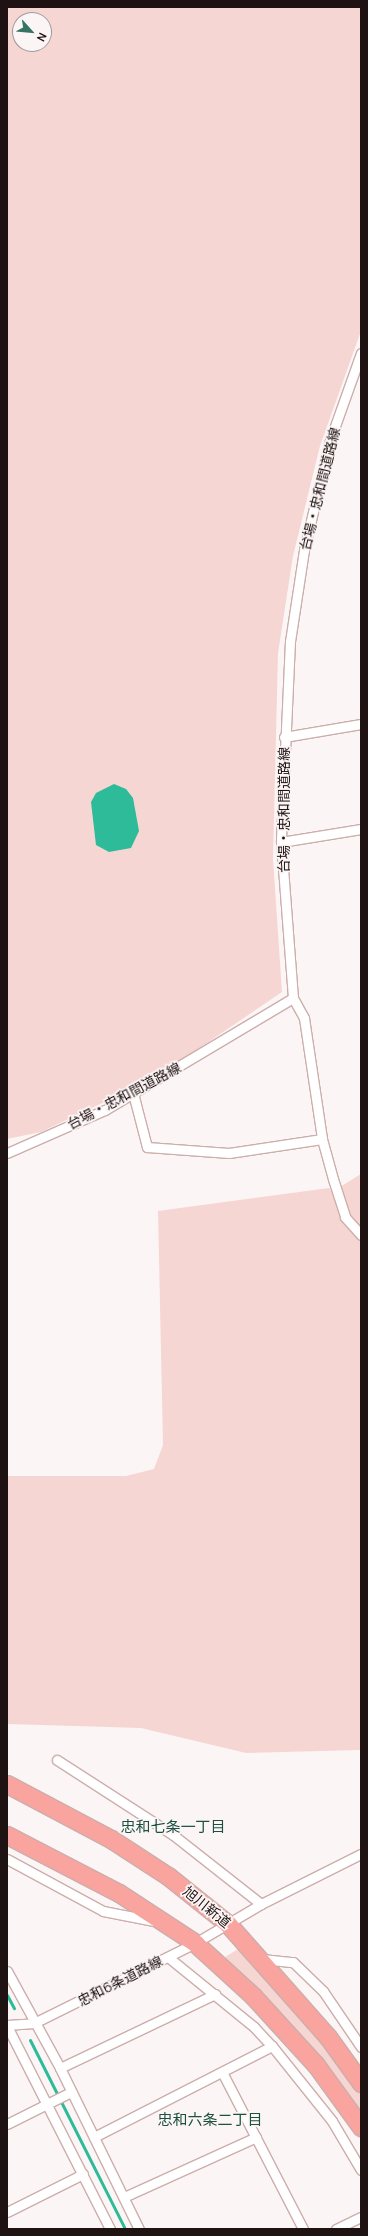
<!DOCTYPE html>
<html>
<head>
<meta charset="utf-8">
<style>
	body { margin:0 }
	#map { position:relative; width:368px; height:2236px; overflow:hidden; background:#fcf5f5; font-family:Manrope,"Noto Sans JP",sans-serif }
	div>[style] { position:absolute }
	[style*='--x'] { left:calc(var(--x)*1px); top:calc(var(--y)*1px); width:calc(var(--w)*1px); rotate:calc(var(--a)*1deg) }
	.green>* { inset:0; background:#f6d6d3 }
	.water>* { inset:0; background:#2dbb99 }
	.stream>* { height:3px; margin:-1.5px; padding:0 1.5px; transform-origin:1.5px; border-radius:1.5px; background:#2dbb99 }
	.roads { filter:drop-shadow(1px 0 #ccaeab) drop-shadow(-1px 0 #ccaeab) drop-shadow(0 1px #ccaeab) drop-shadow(0 -1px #ccaeab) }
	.street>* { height:9px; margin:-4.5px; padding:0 4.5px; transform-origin:4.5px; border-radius:4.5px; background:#fff }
	.highway>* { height:17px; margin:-8.5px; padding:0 8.5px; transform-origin:8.5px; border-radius:8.5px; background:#f9a49e }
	span { translate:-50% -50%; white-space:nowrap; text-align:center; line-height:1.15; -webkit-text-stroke:3.5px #fcf5f5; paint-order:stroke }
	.street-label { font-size:14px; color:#1e1312 }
	.neighbourhood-label { font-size:15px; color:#1c5042 }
	.frame { position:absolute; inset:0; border:8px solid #1e1312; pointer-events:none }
	.north { position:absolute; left:12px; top:12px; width:40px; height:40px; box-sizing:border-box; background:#fcf5f5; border:1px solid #a39b9a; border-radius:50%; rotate:117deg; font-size:11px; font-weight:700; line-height:16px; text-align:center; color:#1e1312 }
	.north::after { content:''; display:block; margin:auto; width:14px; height:18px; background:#357463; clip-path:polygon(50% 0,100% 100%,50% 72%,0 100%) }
</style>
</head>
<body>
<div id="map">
	<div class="green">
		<i style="clip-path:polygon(evenodd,7px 7px,361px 7px,361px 331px,320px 446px,293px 556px,278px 653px,273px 859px,282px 992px,157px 1077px,41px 1132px,7px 1139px,7px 7px,20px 20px,44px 20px,44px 44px,20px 44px,20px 20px)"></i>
		<i style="clip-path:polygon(361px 1174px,361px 1750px,246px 1753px,141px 1728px,7px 1724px,7px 1476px,126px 1476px,154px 1469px,163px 1445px,158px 1211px,329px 1188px,332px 1192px)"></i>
		<i style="clip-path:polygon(240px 1948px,324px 2041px,361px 2093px,361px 2117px,322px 2063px,225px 1957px)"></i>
	</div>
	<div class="water">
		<i style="clip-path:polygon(114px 784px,126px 789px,133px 798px,139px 831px,131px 848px,109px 852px,96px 845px,91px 802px,96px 793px)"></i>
	</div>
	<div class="stream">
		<i style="--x:7;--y:1995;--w:15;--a:62"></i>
		<i style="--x:30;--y:2040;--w:212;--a:63.3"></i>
	</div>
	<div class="roads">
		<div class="street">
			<i style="--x:361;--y:353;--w:92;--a:109.6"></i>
			<i style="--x:330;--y:440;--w:113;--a:103.3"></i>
			<i style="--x:304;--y:550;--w:92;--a:98.7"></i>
			<i style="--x:290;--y:641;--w:201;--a:92.6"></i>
			<i style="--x:281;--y:842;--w:156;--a:85.6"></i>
			<i style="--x:293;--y:998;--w:23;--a:61"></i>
			<i style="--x:304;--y:1018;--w:122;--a:81.5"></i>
			<i style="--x:322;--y:1139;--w:41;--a:74.6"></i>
			<i style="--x:333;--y:1179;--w:40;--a:72"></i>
			<i style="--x:345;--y:1217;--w:24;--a:48"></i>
			<i style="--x:284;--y:737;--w:78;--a:-9.6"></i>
			<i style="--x:281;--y:842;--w:81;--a:-9.2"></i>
			<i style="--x:133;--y:1093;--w:56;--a:75.5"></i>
			<i style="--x:147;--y:1147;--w:82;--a:4.2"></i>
			<i style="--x:229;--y:1153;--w:94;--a:-8.6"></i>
			<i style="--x:7;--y:1153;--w:107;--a:-23.7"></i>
			<i style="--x:105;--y:1110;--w:219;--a:-30.8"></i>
			<i style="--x:57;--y:1760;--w:137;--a:32.8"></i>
			<i style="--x:172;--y:1834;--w:113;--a:38.2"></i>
			<i style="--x:7;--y:1859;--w:109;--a:28.4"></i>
			<i style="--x:103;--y:1911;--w:52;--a:11.1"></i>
			<i style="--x:168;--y:1957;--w:111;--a:39.1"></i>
			<i style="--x:254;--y:2027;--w:26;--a:47"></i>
			<i style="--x:272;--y:2046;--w:96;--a:51.3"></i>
			<i style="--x:332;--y:2121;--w:57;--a:59.4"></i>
			<i style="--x:262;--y:1959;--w:31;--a:6"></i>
			<i style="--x:293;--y:1962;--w:42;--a:44"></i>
			<i style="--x:323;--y:1991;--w:68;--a:55.8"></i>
			<i style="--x:7;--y:1971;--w:111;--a:61.3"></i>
			<i style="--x:60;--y:2068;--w:179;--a:63.9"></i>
			<i style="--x:7;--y:2025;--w:27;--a:-4"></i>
			<i style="--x:34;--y:2023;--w:180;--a:-26.4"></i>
			<i style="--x:195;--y:1943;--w:77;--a:-30.6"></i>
			<i style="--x:261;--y:1904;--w:112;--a:-26.6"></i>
			<i style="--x:7;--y:2026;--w:228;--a:63.1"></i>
			<i style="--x:60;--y:2068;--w:172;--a:-25.5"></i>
			<i style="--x:222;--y:2072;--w:177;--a:62.7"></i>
			<i style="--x:7;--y:2124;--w:72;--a:-26.6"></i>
			<i style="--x:94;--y:2137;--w:200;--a:-27.1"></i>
			<i style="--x:124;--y:2197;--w:145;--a:-24.4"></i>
			<i style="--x:7;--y:2212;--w:85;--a:-26.6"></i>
			<i style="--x:336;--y:2229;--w:28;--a:-26"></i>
		</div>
		<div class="highway">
			<i style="--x:7;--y:1784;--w:118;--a:27.9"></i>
			<i style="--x:111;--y:1839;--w:68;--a:33"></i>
			<i style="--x:168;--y:1876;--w:77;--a:38.7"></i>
			<i style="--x:228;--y:1924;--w:151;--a:48.5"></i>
			<i style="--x:328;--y:2037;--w:57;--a:54.3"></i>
			<i style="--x:7;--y:1835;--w:126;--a:27.4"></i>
			<i style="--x:119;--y:1893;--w:91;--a:33.3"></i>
			<i style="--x:195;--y:1943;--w:79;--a:42.4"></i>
			<i style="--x:253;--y:1996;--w:93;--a:47.6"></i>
			<i style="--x:316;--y:2065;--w:77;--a:54"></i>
		</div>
	</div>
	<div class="street-label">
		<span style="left:320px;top:489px;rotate:-76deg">台場・忠和間道路線</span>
		<span style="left:284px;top:810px;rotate:-90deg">台場・忠和間道路線</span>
		<span style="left:124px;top:1096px;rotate:-28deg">台場・忠和間道路線</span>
		<span style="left:207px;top:1907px;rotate:39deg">旭川新道</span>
		<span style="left:120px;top:1981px;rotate:-27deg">忠和6条道路線</span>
	</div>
	<div class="neighbourhood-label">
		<span style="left:173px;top:1827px">忠和七条一丁目</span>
		<span style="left:210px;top:2120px">忠和六条二丁目</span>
	</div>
	<div class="frame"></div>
	<div class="north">N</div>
</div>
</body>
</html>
